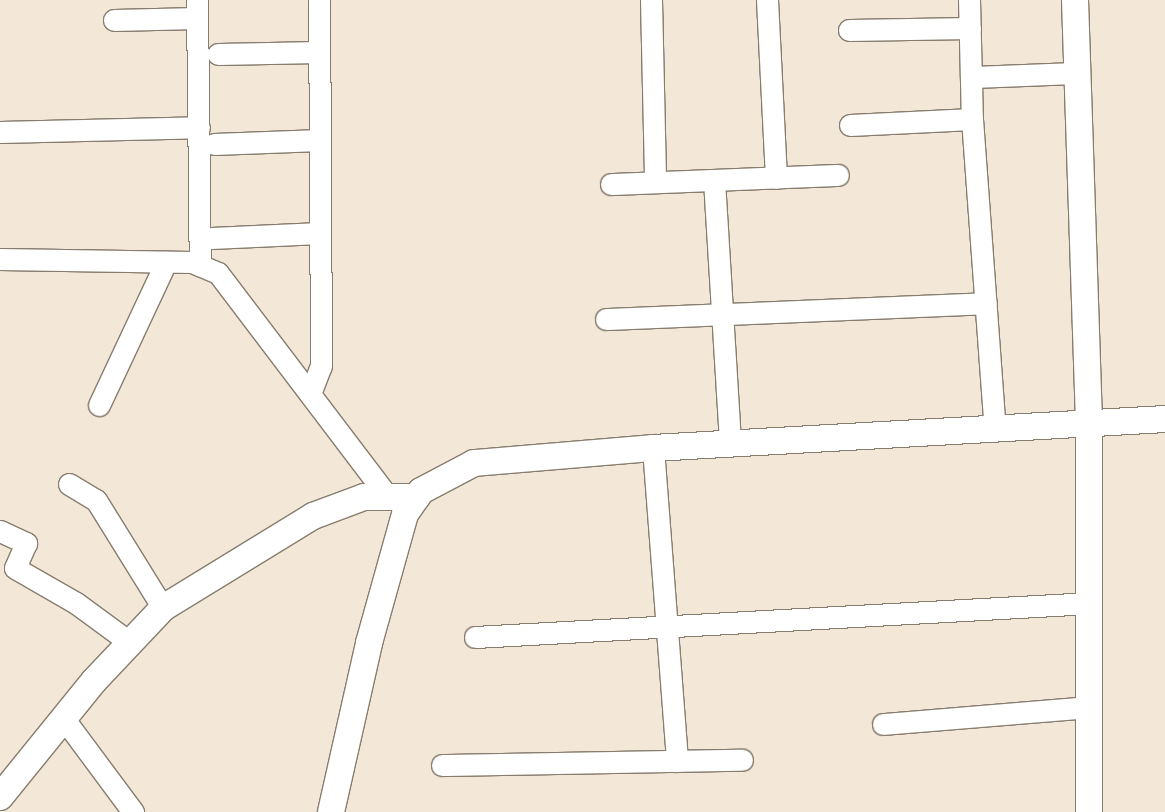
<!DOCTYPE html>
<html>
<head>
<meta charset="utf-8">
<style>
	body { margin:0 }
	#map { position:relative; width:1165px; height:812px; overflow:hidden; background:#f3e8d8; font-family:Lora,serif }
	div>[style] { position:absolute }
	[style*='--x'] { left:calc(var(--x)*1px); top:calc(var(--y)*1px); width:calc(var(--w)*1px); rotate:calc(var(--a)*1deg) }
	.roads { filter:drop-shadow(1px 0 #877d6e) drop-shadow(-1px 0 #877d6e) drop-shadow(0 1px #877d6e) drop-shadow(0 -1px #877d6e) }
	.minor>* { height:21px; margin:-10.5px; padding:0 10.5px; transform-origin:10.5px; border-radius:10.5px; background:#fff }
	.tertiary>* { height:26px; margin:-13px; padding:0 13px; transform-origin:13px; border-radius:13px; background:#fff }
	span { translate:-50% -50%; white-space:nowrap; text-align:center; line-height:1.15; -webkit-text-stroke:4.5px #fff6e8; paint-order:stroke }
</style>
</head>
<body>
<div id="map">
	<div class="roads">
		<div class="minor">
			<i style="--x:197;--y:0;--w:265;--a:89.4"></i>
			<i style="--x:651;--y:0;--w:182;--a:88.7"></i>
			<i style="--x:767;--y:0;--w:178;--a:87.1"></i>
			<i style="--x:969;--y:0;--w:119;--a:88.6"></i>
			<i style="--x:972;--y:119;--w:311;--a:85.8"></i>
			<i style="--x:114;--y:20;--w:83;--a:-1.4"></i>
			<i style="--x:849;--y:30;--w:121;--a:-0.9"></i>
			<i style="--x:218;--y:54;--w:101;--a:-1.1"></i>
			<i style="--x:971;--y:77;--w:106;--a:-2.2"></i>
			<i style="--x:850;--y:125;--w:122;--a:-2.8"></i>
			<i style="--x:0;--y:132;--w:199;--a:-1.4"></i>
			<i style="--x:214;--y:144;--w:106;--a:-2.2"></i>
			<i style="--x:714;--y:180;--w:264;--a:86.5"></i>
			<i style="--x:611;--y:184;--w:227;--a:-2.3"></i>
			<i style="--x:211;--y:238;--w:109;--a:-2.6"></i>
			<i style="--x:0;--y:259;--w:192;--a:0.9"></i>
			<i style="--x:192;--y:262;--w:28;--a:23"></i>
			<i style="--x:218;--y:273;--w:281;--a:52.8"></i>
			<i style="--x:606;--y:319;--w:380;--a:-2.4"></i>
			<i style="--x:310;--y:394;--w:30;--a:-69"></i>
			<i style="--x:321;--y:366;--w:366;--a:-90.3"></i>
			<i style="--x:99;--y:405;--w:158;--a:-64.9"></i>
			<i style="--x:653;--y:448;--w:314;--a:85.6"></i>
			<i style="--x:69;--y:484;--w:31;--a:31"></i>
			<i style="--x:96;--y:500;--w:127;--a:58.2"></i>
			<i style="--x:0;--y:531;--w:29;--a:25"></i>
			<i style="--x:26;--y:543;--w:27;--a:114"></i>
			<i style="--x:15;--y:568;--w:70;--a:29.8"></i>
			<i style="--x:76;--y:603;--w:66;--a:36.3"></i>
			<i style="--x:475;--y:637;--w:616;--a:-3.16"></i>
			<i style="--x:64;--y:719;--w:116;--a:53.4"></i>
			<i style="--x:883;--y:724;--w:206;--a:-4.7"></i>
			<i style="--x:442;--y:765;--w:300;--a:-1"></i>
		</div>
		<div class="tertiary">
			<i style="--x:1075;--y:0;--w:423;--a:88.1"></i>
			<i style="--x:1089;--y:423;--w:389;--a:90"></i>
			<i style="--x:0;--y:797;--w:149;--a:-51"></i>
			<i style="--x:94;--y:681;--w:100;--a:-46.6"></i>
			<i style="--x:163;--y:608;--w:176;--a:-31.5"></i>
			<i style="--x:313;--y:516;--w:54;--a:-20.4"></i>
			<i style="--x:364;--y:497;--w:53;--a:0"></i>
			<i style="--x:331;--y:812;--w:173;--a:-77.3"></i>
			<i style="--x:369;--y:643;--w:134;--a:-74.4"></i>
			<i style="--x:405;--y:514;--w:28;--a:-55"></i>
			<i style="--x:421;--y:491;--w:60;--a:-27.8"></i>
			<i style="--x:474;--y:463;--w:180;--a:-4.8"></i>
			<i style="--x:653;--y:448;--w:513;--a:-3.24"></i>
		</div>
	</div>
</div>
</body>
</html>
